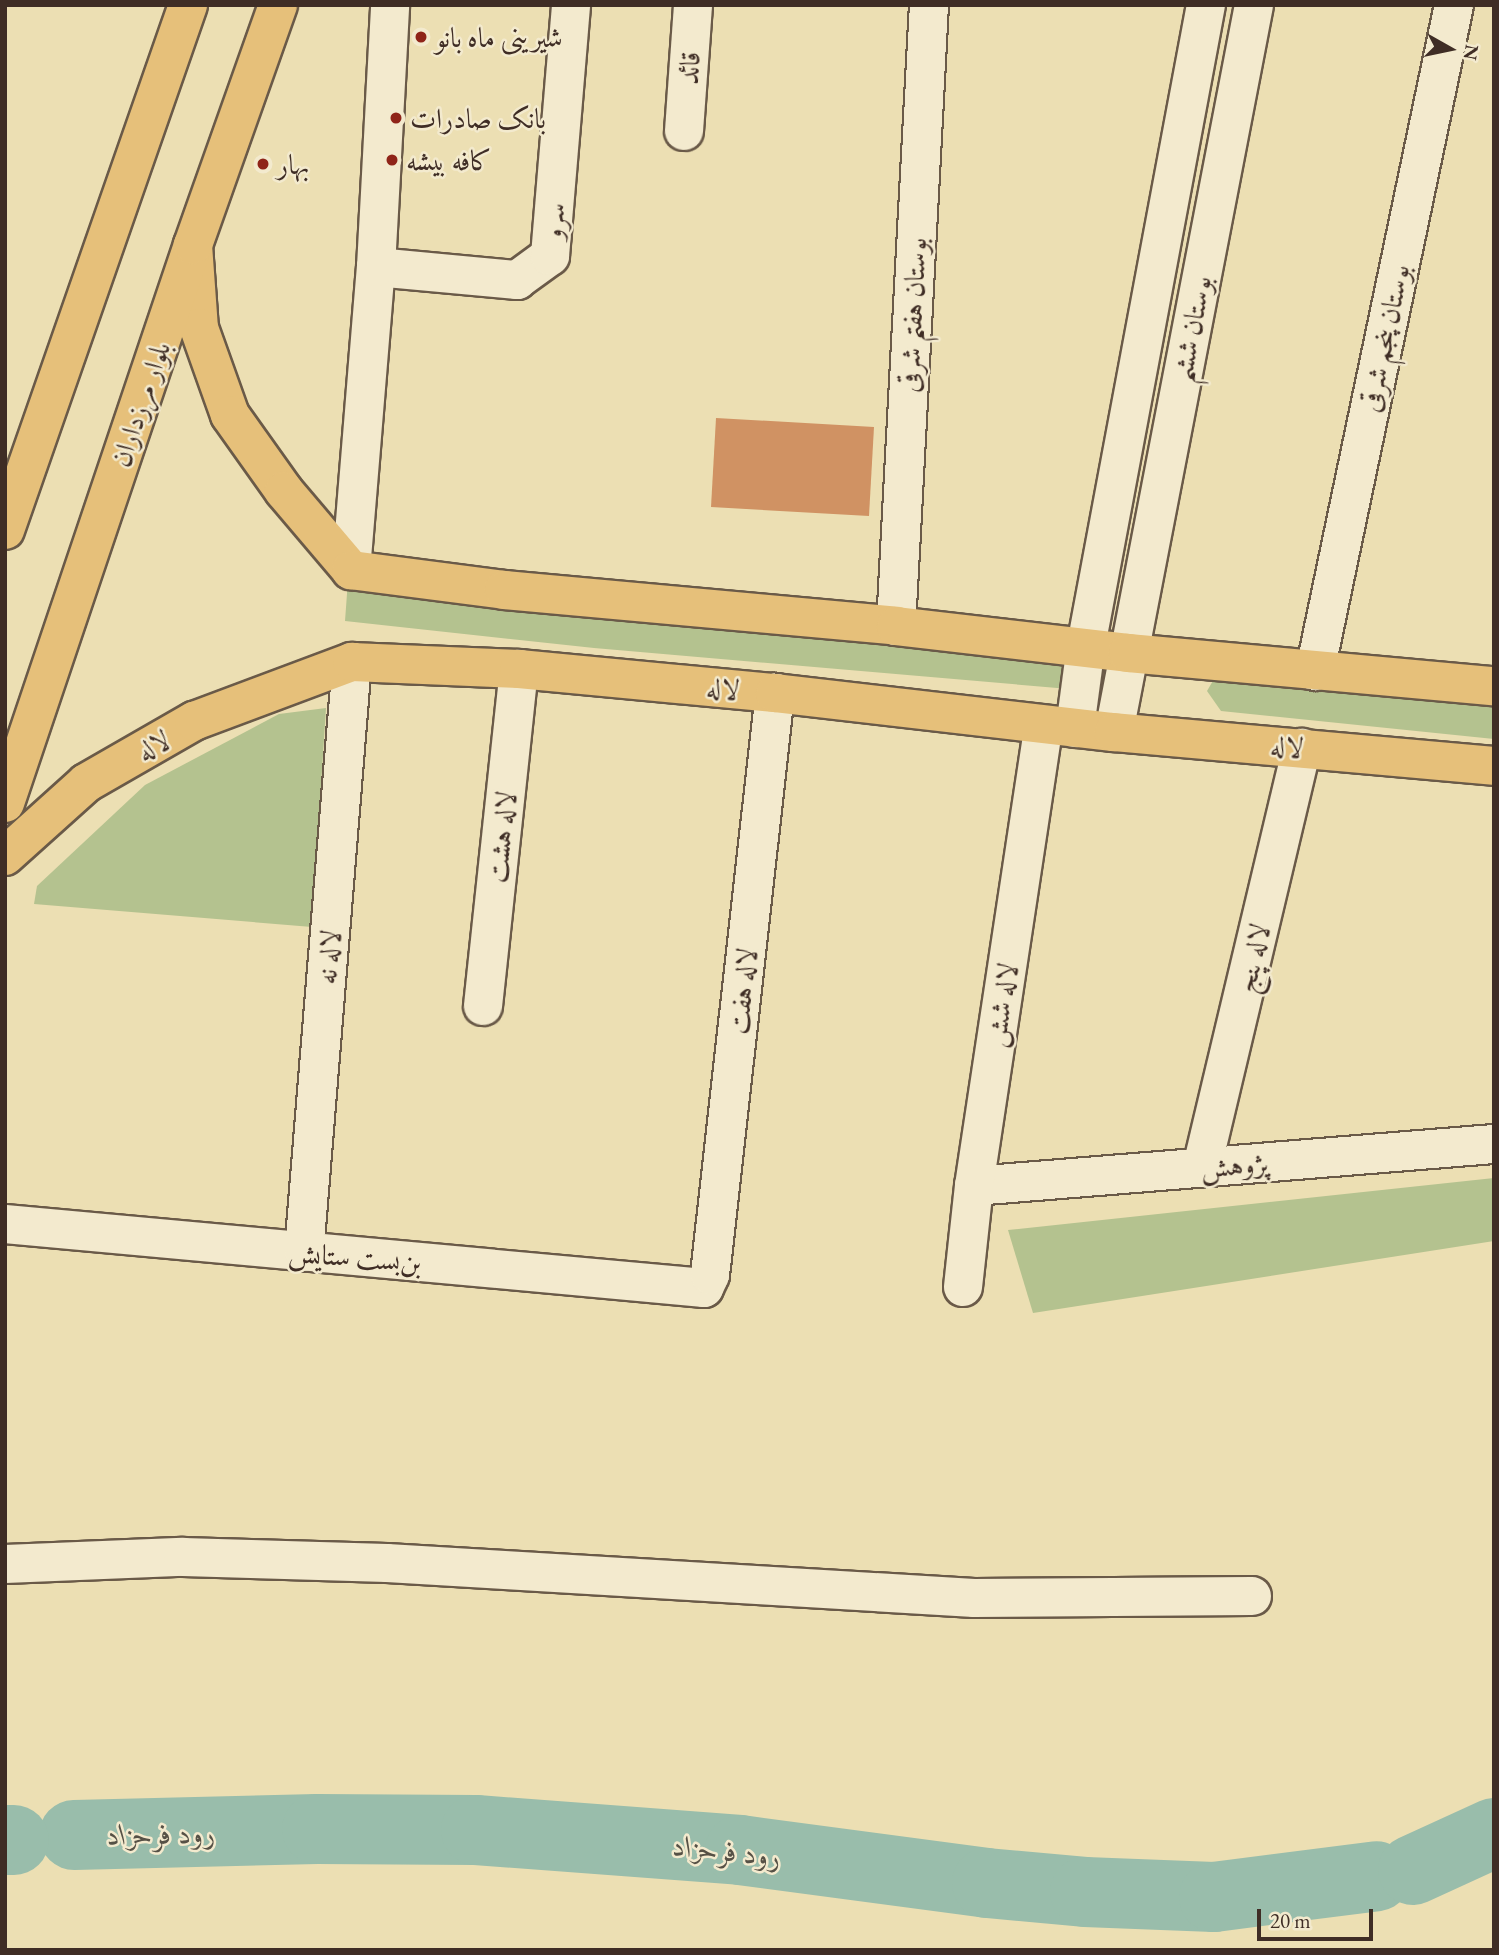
<!DOCTYPE html>
<html>
<head>
<meta charset="utf-8">
<style>
	body { margin:0 }
	#map { position:relative; width:1499px; height:1955px; overflow:hidden; background:#ecdfb3; font-family:"EB Garamond",Amiri,serif }
	div>[style] { position:absolute }
	[style*='--x'] { left:calc(var(--x)*1px); top:calc(var(--y)*1px); width:calc(var(--w)*1px); rotate:calc(var(--a)*1deg) }
	.green>* { inset:0; background:#b4c28f }
	.river>* { height:70px; margin:-35px; padding:0 35px; transform-origin:35px; border-radius:35px; background:#99bdab }
	.building>* { inset:0; background:#d09263 }
	.roads { filter:drop-shadow(2px 0 #6a5a48) drop-shadow(-2px 0 #6a5a48) drop-shadow(0 2px #6a5a48) drop-shadow(0 -2px #6a5a48) }
	.minor>* { height:38px; margin:-19px; padding:0 19px; transform-origin:19px; border-radius:19px; background:#f3eace }
	.major>* { height:38px; margin:-19px; padding:0 19px; transform-origin:19px; border-radius:19px; background:#e6c07a }
	.dots>* { width:19px; height:19px; translate:-50% -50%; box-sizing:border-box; border:4px solid #f3eace; border-radius:50% }
	span { translate:-50% -50%; white-space:nowrap; text-align:center; line-height:1.15; -webkit-text-stroke:5px #f3eace; paint-order:stroke }
	.poi-label { font-size:28px; color:#3f2d25 }
	.left { translate:0 -50%; text-align:left }
	.street-label { font-size:28px; color:#3f2d25 }
	.water-label { font-size:30px; color:#565146; font-style:italic }
	.frame { position:absolute; inset:0; border:7px solid #3f2d25; pointer-events:none }
	.north { position:absolute; left:1415px; top:14px; width:70px; height:70px; -webkit-text-stroke:5px #f3eace; paint-order:stroke; rotate:99deg; font-size:19px; font-weight:700; line-height:28px; text-align:center; color:#3f2d25 }
	.north::after { content:''; display:block; margin:auto; width:24px; height:32px; background:#3f2d25; clip-path:polygon(50% 0,100% 100%,50% 72%,0 100%) }
	.scale { position:absolute; left:1257px; top:1909px; width:116px; height:32px; box-sizing:border-box; border:4px solid #3f2d25; border-top:0; padding-left:9px; font-size:21px; line-height:24px; white-space:nowrap; color:#3f2d25; -webkit-text-stroke:5px #f3eace; paint-order:stroke }
</style>
</head>
<body>
<div id="map">
	<div class="green">
		<i style="clip-path:polygon(348px 580px,599px 616px,1036px 659px,1073px 668px,1069px 689px,594px 648px,345px 621px)"></i>
		<i style="clip-path:polygon(1214px 679px,1494px 706px,1494px 739px,1221px 711px,1207px 691px)"></i>
		<i style="clip-path:polygon(326px 708px,312px 927px,34px 904px,37px 886px,145px 785px,279px 714px)"></i>
		<i style="clip-path:polygon(1494px 1178px,1494px 1241px,1033px 1313px,1008px 1230px)"></i>
	</div>
	<div class="river">
		<i style="--x:74;--y:1835;--w:243;--a:-1.4"></i>
		<i style="--x:317;--y:1829;--w:159;--a:0.4"></i>
		<i style="--x:476;--y:1830;--w:265;--a:4.3"></i>
		<i style="--x:740;--y:1850;--w:249;--a:7.6"></i>
		<i style="--x:987;--y:1883;--w:98;--a:5.2"></i>
		<i style="--x:1085;--y:1892;--w:129;--a:2.2"></i>
		<i style="--x:1214;--y:1897;--w:164;--a:-7.3"></i>
		<i style="--x:5;--y:1840;--w:9;--a:0"></i>
		<i style="--x:1413;--y:1870;--w:89;--a:-24.6"></i>
	</div>
	<div class="building">
		<i style="clip-path:polygon(716px 418px,874px 427px,869px 516px,711px 507px)"></i>
	</div>
	<div class="roads">
		<div class="minor">
			<i style="--x:684;--y:131;--w:126;--a:-85.9"></i>
			<i style="--x:376;--y:267;--w:142;--a:5.3"></i>
			<i style="--x:517;--y:280;--w:41;--a:-36"></i>
			<i style="--x:550;--y:256;--w:252;--a:-85.2"></i>
			<i style="--x:351;--y:570;--w:304;--a:-85.3"></i>
			<i style="--x:376;--y:267;--w:262;--a:-86.9"></i>
			<i style="--x:896;--y:626;--w:622;--a:-86.96"></i>
			<i style="--x:1315;--y:671;--w:680;--a:-78.21"></i>
			<i style="--x:1075;--y:728;--w:83;--a:-82.4"></i>
			<i style="--x:1086;--y:646;--w:652;--a:-79.4"></i>
			<i style="--x:1114;--y:732;--w:740;--a:-79.1"></i>
			<i style="--x:483;--y:1006;--w:339;--a:-83.9"></i>
			<i style="--x:1202;--y:1167;--w:431;--a:-76.6"></i>
			<i style="--x:974;--y:1186;--w:522;--a:-4.62"></i>
			<i style="--x:5;--y:1224;--w:702;--a:5.23"></i>
			<i style="--x:704;--y:1288;--w:14;--a:-65"></i>
			<i style="--x:710;--y:1275;--w:586;--a:-83.63"></i>
			<i style="--x:304;--y:1252;--w:592;--a:-85.35"></i>
			<i style="--x:963;--y:1287;--w:102;--a:-83.8"></i>
			<i style="--x:974;--y:1186;--w:466;--a:-81.4"></i>
			<i style="--x:5;--y:1564;--w:178;--a:-2.3"></i>
			<i style="--x:183;--y:1557;--w:204;--a:1.7"></i>
			<i style="--x:387;--y:1563;--w:588;--a:3.41"></i>
			<i style="--x:974;--y:1598;--w:278;--a:-0.4"></i>
		</div>
		<div class="major">
			<i style="--x:193;--y:245;--w:83;--a:85.9"></i>
			<i style="--x:199;--y:328;--w:92;--a:70.4"></i>
			<i style="--x:230;--y:415;--w:93;--a:54.6"></i>
			<i style="--x:284;--y:491;--w:104;--a:49.7"></i>
			<i style="--x:351;--y:570;--w:154;--a:7.4"></i>
			<i style="--x:504;--y:590;--w:394;--a:5.2"></i>
			<i style="--x:896;--y:626;--w:234;--a:6.6"></i>
			<i style="--x:1128;--y:653;--w:367;--a:5.2"></i>
			<i style="--x:5;--y:530;--w:556;--a:-70.78"></i>
			<i style="--x:5;--y:803;--w:589;--a:-71.38"></i>
			<i style="--x:193;--y:245;--w:255;--a:-70.5"></i>
			<i style="--x:5;--y:856;--w:109;--a:-42"></i>
			<i style="--x:86;--y:783;--w:125;--a:-29.9"></i>
			<i style="--x:194;--y:721;--w:169;--a:-20.5"></i>
			<i style="--x:352;--y:662;--w:167;--a:2.4"></i>
			<i style="--x:519;--y:669;--w:257;--a:5.4"></i>
			<i style="--x:775;--y:693;--w:341;--a:6.6"></i>
			<i style="--x:1114;--y:732;--w:382;--a:5.1"></i>
		</div>
	</div>
	<div class="dots">
		<i style="left:421px;top:37px;background:#8f2418"></i>
		<i style="left:396px;top:118px;background:#8f2418"></i>
		<i style="left:392px;top:160px;background:#8f2418"></i>
		<i style="left:263px;top:164px;background:#8f2418"></i>
	</div>
	<div class="poi-label">
		<span class="left" style="left:435px;top:37px">شیرینی ماه بانو</span>
		<span class="left" style="left:410px;top:118px">بانک صادرات</span>
		<span class="left" style="left:406px;top:160px">کافه بیشه</span>
		<span class="left" style="left:277px;top:164px">بهار</span>
	</div>
	<div class="street-label">
		<span style="left:689px;top:68px;rotate:-86deg">قائد</span>
		<span style="left:553px;top:221px;rotate:-85deg">سرو</span>
		<span style="left:912px;top:315px;rotate:-87deg">بوستان هفتم شرقی</span>
		<span style="left:1191px;top:329px;rotate:-79deg">بوستان ششم</span>
		<span style="left:1384px;top:338px;rotate:-78deg">بوستان پنجم شرقی</span>
		<span style="left:140px;top:404px;rotate:-71deg">بلوار مرزداران</span>
		<span style="left:723px;top:688px;rotate:5deg">لاله</span>
		<span style="left:153px;top:745px;rotate:-29deg">لاله</span>
		<span style="left:1287px;top:746px;rotate:5deg">لاله</span>
		<span style="left:501px;top:837px;rotate:-84deg">لاله هشت</span>
		<span style="left:328px;top:957px;rotate:-85deg">لاله نه</span>
		<span style="left:1252px;top:958px;rotate:-77deg">لاله پنج</span>
		<span style="left:742px;top:991px;rotate:-84deg">لاله هفت</span>
		<span style="left:1001px;top:1005px;rotate:-81deg">لاله شش</span>
		<span style="left:1234px;top:1165px;rotate:-5deg">پژوهش</span>
		<span style="left:355px;top:1257px;rotate:5deg">بن‌بست ستایش</span>
	</div>
	<div class="water-label">
		<span style="left:161px;top:1834px;rotate:-1deg">رود فرحزاد</span>
		<span style="left:727px;top:1851px;rotate:6deg">رود فرحزاد</span>
	</div>
	<div class="frame"></div>
	<div class="north">N</div>
	<div class="scale">20 m</div>
</div>
</body>
</html>
